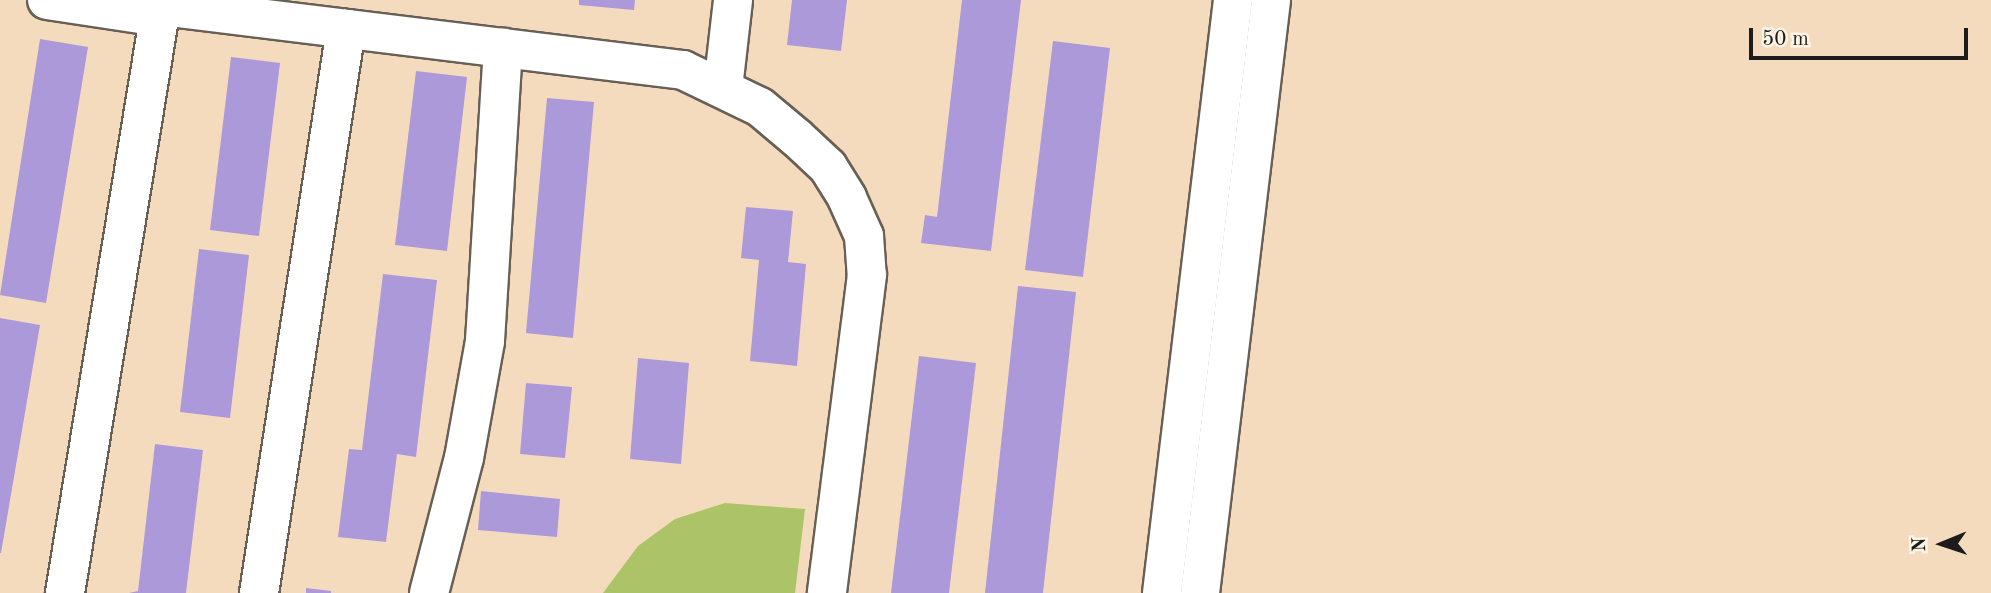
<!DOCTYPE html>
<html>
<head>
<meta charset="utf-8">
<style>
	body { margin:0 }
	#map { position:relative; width:1991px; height:593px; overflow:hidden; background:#f5dbbe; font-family:"Old Standard TT",serif }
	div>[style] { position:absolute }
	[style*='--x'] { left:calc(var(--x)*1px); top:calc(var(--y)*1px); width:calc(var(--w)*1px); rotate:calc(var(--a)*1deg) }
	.green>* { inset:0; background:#acc368 }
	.building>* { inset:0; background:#ac99d9 }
	.roads { filter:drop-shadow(2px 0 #685f55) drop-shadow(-2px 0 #685f55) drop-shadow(0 2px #685f55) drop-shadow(0 -2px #685f55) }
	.minor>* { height:38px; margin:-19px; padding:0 19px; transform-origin:19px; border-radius:19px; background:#fff }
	span { translate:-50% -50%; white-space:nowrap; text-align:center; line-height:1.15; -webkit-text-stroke:5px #fcf5e5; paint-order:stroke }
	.north { position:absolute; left:1907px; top:509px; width:70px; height:70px; -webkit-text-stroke:5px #fcf5e5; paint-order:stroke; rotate:268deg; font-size:19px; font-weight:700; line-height:28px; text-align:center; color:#1c1c1c }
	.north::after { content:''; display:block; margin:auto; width:24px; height:32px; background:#1c1c1c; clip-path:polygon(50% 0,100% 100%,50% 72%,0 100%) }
	.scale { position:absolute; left:1749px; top:28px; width:219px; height:32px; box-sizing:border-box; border:4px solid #1c1c1c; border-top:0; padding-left:9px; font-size:21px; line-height:24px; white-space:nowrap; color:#1c1c1c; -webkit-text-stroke:5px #fcf5e5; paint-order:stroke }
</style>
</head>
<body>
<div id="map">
	<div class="green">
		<i style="clip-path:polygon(725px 503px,805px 509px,795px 593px,603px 593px,638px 546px,675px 519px)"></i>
	</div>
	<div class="building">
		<i style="clip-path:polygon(579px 0,635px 0,634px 10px,579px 5px)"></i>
		<i style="clip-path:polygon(792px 0,847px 0,841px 51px,787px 45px)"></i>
		<i style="clip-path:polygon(962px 0,1021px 0,991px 251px,921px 243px,925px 215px,937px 217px)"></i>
		<i style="clip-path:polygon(40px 39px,88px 47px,46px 303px,0 295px)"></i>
		<i style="clip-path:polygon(1053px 41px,1110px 48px,1083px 277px,1025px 270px)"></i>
		<i style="clip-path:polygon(231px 57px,280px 63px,259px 236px,210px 230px)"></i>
		<i style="clip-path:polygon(416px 71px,467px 77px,447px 251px,395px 245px)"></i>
		<i style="clip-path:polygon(547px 98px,594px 102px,573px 338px,526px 333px)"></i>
		<i style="clip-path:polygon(746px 207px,793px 211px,788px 262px,806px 264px,797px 366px,750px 361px,759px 260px,741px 258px)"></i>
		<i style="clip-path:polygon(199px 249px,249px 255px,230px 418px,180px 412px)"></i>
		<i style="clip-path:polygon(383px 274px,437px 280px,416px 457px,397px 454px,386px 542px,338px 537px,349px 449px,362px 450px)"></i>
		<i style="clip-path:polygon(1018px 286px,1076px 292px,1043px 593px,985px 593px)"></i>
		<i style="clip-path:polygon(0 318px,40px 325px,1px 553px,0 553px)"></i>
		<i style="clip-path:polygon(919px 356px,976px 363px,949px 593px,891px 593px)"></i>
		<i style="clip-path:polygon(638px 358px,689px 363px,681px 464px,630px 459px)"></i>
		<i style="clip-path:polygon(526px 383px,572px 387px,565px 458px,520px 454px)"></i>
		<i style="clip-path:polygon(155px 444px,203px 450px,186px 593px,129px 593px,138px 591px)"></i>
		<i style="clip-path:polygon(481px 491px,560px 499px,557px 537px,478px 530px)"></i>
		<i style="clip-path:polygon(306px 588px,331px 591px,331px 593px,306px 593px)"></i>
	</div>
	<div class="roads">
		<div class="minor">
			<i style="--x:47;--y:0;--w:114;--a:8.6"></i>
			<i style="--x:161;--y:6;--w:526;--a:6.99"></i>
			<i style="--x:683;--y:70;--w:85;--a:25.7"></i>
			<i style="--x:760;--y:107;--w:48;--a:40"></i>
			<i style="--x:797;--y:138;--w:42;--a:43.1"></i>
			<i style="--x:828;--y:167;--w:36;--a:58"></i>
			<i style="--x:847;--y:198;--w:42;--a:65.9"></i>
			<i style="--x:864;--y:236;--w:39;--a:86"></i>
			<i style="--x:867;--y:275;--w:321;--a:97.2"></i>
			<i style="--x:723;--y:88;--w:89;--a:-83.5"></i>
			<i style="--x:65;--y:593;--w:601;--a:-80.71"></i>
			<i style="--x:259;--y:593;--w:571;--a:-81.23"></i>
			<i style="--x:429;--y:593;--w:139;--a:-75.5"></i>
			<i style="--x:464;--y:458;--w:119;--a:-79.8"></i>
			<i style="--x:485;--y:341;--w:294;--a:-86.5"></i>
			<i style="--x:1162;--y:593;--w:597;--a:-83.17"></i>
			<i style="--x:1200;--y:593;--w:597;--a:-83.17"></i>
		</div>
	</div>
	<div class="north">N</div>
	<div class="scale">50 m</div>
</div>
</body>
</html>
